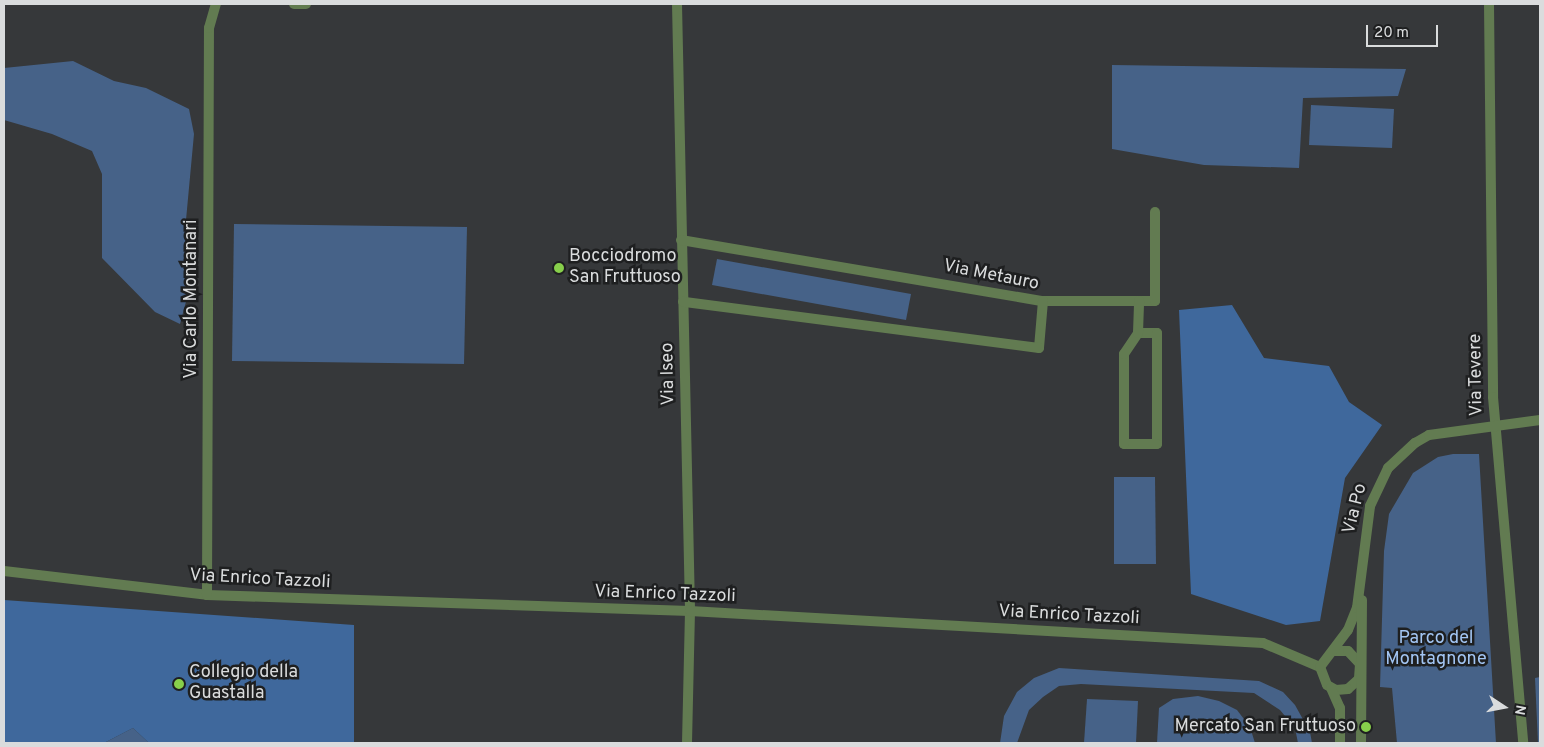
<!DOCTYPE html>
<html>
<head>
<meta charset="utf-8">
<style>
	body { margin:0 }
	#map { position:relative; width:1544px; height:747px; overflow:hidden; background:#36383a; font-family:Overpass,sans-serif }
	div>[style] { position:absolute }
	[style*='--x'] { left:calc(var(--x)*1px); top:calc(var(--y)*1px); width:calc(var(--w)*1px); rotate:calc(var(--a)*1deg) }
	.green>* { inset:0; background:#466288 }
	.forest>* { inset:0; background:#3f689c }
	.lane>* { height:10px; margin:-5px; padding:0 5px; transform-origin:5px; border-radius:5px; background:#627b51 }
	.street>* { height:10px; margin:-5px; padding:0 5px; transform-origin:5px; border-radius:5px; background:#627b51 }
	.dots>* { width:14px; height:14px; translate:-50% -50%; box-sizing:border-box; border:2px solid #1e1f20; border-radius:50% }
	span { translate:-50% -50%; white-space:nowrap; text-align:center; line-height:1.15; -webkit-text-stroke:5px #1e1f20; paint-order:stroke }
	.poi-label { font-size:18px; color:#dadcdd }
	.left { translate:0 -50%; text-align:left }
	.right { translate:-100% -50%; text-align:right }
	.street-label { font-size:18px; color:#dadcdd }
	.park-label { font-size:18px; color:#a3c6f4 }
	.frame { position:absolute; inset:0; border:5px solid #dadcdd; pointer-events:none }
	.north { position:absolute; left:1479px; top:682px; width:50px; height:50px; -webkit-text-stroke:4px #1e1f20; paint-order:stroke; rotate:101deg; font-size:14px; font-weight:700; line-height:20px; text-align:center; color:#dadcdd }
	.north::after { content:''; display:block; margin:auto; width:18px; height:22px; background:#dadcdd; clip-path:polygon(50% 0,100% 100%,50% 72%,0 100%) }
	.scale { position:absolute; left:1366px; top:25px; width:72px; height:22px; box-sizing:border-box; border:2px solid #dadcdd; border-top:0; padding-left:6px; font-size:15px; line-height:18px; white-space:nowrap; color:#dadcdd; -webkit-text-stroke:4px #1e1f20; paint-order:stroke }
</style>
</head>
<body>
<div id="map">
	<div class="green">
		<i style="clip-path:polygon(73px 61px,114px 81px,146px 88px,189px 109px,194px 134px,186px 220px,191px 283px,180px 324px,155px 312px,102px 258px,102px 174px,92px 151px,52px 134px,4px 120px,4px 68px)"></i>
		<i style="clip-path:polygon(1112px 65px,1406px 69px,1398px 96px,1303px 98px,1299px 168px,1204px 165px,1112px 149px)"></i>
		<i style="clip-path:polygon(1311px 105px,1394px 109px,1392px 148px,1309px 145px)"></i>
		<i style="clip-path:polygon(234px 224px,467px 227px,464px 364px,232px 361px)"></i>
		<i style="clip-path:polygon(717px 259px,911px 294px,906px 320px,712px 285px)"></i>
		<i style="clip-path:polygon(1453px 454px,1479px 454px,1496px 743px,1397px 743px,1392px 688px,1380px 687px,1384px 551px,1389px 514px,1413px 473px,1438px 457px)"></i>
		<i style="clip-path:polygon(1114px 477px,1155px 477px,1156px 564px,1114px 564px)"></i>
		<i style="clip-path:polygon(1059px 668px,1259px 681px,1283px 692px,1295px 705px,1310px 732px,1312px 743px,1298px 743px,1295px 728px,1280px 710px,1254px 693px,1081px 684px,1059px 686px,1043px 697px,1029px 710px,1017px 743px,1000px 743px,1004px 716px,1017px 692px,1034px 678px)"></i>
		<i style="clip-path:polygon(1540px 677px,1540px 743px,1538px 743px,1535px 678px)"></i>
		<i style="clip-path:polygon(1198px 696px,1219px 701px,1237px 710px,1250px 727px,1255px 743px,1157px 743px,1159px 708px,1173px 699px)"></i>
		<i style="clip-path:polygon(1087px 699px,1138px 701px,1136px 743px,1084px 743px)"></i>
		<i style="clip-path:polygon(133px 728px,149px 743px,104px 743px)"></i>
	</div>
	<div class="forest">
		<i style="clip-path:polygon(1232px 305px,1264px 358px,1329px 366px,1349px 402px,1382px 425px,1345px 478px,1320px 621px,1286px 625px,1191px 594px,1179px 310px)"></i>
		<i style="clip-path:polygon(4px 600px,354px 625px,354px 743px,149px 743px,133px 728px,104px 743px,4px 743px)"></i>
	</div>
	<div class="lane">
		<i style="--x:1043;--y:301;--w:112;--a:0"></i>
		<i style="--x:1155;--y:301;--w:89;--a:-90"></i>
		<i style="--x:1138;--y:333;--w:19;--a:0"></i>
		<i style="--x:1157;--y:333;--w:111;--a:90"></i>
		<i style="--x:1157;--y:444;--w:33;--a:180"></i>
		<i style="--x:1124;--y:444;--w:90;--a:-90"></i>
		<i style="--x:1124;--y:354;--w:25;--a:-56"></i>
		<i style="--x:1138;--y:333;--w:32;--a:-88"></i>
	</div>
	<div class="street">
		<i style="--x:294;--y:4;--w:12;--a:0"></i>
		<i style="--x:677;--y:4;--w:607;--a:88.77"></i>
		<i style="--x:690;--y:611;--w:132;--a:91.3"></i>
		<i style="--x:1489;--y:4;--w:393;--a:89.4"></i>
		<i style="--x:1493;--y:397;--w:347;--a:85"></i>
		<i style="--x:681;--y:240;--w:367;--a:9.6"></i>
		<i style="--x:1043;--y:301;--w:47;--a:94.9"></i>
		<i style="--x:1039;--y:348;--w:359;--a:-172.6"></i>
		<i style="--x:4;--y:571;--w:204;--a:6.7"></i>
		<i style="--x:207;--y:595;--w:483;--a:1.9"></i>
		<i style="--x:690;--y:611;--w:574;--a:3.2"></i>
		<i style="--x:1263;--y:643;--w:62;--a:22.8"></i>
		<i style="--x:207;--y:595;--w:567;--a:-89.8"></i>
		<i style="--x:209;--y:28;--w:25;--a:-74"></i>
		<i style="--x:1333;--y:651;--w:15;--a:0"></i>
		<i style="--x:1348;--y:651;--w:18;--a:47"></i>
		<i style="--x:1360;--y:664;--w:15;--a:94"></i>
		<i style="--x:1359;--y:679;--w:15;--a:138"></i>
		<i style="--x:1348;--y:689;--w:12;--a:175"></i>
		<i style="--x:1336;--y:690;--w:10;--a:-151"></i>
		<i style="--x:1327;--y:685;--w:19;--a:-111"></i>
		<i style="--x:1320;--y:667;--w:46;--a:-52.9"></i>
		<i style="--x:1348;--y:630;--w:24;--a:-68"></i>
		<i style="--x:1357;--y:608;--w:103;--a:-82.7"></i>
		<i style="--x:1370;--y:506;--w:42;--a:-64.7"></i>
		<i style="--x:1388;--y:468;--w:37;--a:-43"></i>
		<i style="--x:1415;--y:443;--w:16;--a:-30"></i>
		<i style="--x:1429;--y:435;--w:112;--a:-7.7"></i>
		<i style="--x:1331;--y:688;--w:22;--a:66"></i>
		<i style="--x:1340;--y:708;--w:35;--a:90"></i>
		<i style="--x:1361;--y:743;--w:143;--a:-89.6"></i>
	</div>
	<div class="dots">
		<i style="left:559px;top:268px;background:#87cf4b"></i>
		<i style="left:179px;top:684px;background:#87cf4b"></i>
		<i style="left:1366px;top:727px;background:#87cf4b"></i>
	</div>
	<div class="poi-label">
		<span class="left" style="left:569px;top:268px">Bocciodromo<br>San Fruttuoso</span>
		<span class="left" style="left:189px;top:684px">Collegio della<br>Guastalla</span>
		<span class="right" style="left:1356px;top:727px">Mercato San Fruttuoso</span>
	</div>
	<div class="street-label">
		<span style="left:991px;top:276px;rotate:11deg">Via Metauro</span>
		<span style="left:192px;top:299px;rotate:-90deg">Via Carlo Montanari</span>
		<span style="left:669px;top:374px;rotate:-91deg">Via Iseo</span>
		<span style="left:1477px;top:375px;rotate:-91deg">Via Tevere</span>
		<span style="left:1356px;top:509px;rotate:-76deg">Via Po</span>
		<span style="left:260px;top:580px;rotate:3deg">Via Enrico Tazzoli</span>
		<span style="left:665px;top:595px;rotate:2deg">Via Enrico Tazzoli</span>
		<span style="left:1069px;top:616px;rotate:3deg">Via Enrico Tazzoli</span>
	</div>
	<div class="park-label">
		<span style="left:1436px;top:650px">Parco del<br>Montagnone</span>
	</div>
	<div class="frame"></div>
	<div class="north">N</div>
	<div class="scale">20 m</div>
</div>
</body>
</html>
